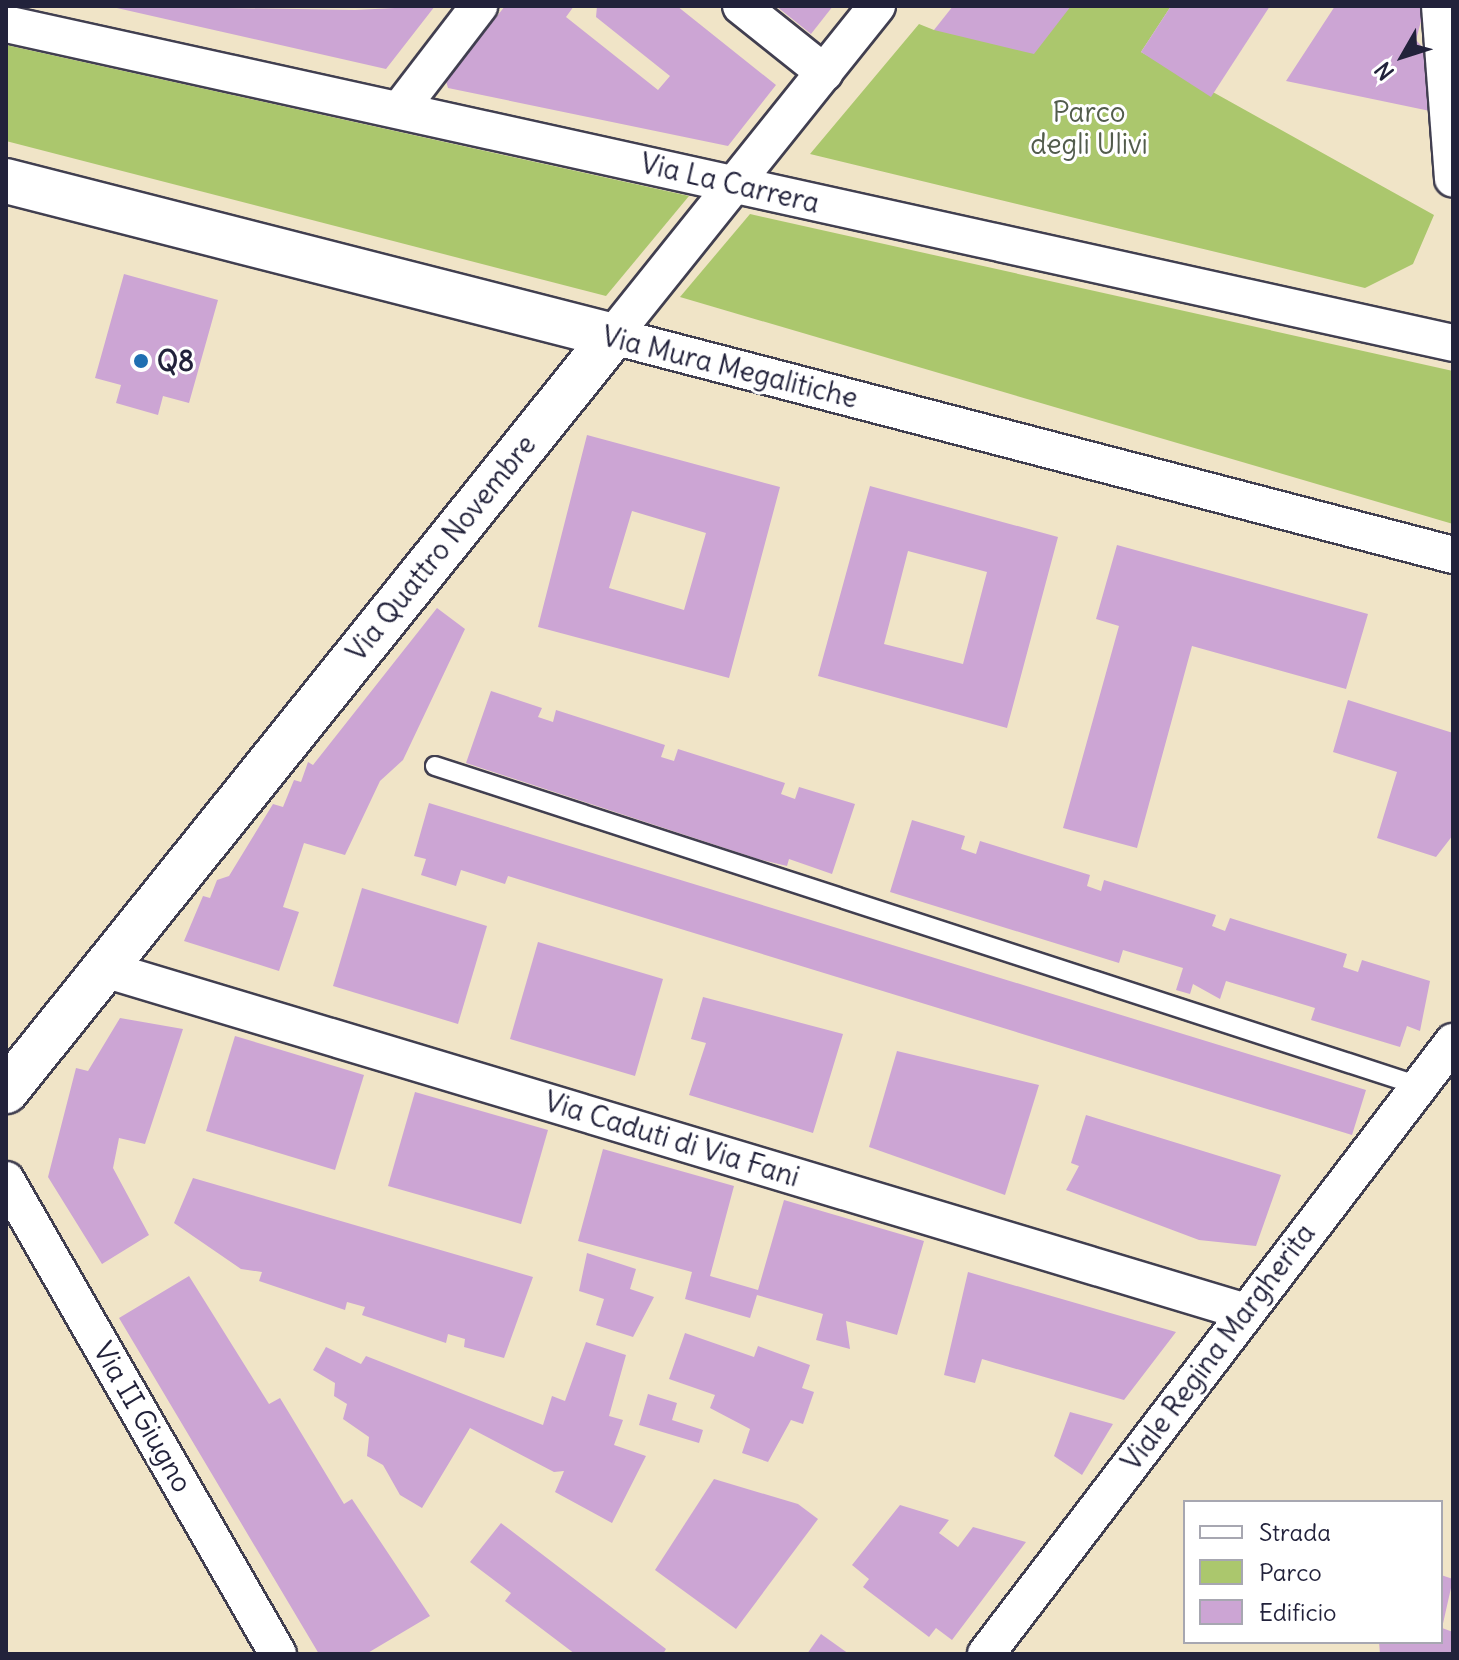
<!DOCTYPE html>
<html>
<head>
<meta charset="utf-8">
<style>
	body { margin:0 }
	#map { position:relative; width:1459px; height:1660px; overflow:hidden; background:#f0e4c7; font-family:Delius,sans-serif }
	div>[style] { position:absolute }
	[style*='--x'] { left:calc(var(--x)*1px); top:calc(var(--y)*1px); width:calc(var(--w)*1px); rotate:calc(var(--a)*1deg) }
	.green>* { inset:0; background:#abc76d }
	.building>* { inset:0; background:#cca5d4 }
	.roads { filter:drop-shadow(2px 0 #413f50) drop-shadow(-2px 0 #413f50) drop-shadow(0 2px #413f50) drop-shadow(0 -2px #413f50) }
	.lane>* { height:18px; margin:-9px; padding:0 9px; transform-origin:9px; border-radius:9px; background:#fff }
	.street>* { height:36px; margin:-18px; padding:0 18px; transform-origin:18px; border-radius:18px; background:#fff }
	.secondary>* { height:44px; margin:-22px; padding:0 22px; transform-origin:22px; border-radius:22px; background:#fff }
	.dots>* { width:22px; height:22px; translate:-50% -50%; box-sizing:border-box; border:4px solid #fff; border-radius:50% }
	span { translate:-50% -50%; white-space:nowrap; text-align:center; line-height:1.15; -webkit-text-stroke:6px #fff; paint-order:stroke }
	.park-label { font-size:28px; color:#525c4c }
	.street-label { font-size:28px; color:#22223b }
	.poi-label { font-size:28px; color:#22223b; font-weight:700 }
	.left { translate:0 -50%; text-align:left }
	.frame { position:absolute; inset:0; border:8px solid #22223b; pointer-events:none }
	.legend { position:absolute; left:1183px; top:1500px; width:260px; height:144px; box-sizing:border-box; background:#fff; border:2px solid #a7a7b1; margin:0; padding:10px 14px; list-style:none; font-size:24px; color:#22223b }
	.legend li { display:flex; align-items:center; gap:16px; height:40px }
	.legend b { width:40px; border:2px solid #a7a7b1 }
	.north { position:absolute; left:1363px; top:16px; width:80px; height:80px; -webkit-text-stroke:6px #fff; paint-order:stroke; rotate:231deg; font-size:22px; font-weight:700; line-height:32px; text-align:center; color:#22223b }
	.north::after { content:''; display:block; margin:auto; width:28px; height:36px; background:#22223b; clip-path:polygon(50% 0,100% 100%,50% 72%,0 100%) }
</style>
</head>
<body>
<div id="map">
	<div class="green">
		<i style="clip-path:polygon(1071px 6px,1171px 6px,1141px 52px,1434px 215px,1413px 264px,1365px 288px,810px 154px,919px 24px,934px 30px)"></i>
		<i style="clip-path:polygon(6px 45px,689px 196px,606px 296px,6px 141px)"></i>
		<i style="clip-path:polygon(750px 214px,1453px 371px,1453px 524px,680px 297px)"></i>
	</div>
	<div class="building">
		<i style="clip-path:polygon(108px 6px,355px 10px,435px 6px,386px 69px)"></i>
		<i style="clip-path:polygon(505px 6px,574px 6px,566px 17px,658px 90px,670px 76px,596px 17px,597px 6px,677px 6px,776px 85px,728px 146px,448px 88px,446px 81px)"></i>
		<i style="clip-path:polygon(776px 6px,833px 6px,811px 34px)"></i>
		<i style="clip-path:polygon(953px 6px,1071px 6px,1034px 54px,934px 30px)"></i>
		<i style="clip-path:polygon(1171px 6px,1270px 6px,1211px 97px,1141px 52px)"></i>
		<i style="clip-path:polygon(1335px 6px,1425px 6px,1416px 40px,1427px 52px,1430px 111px,1286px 81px)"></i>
		<i style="clip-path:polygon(124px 274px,218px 300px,189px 403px,163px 396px,158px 415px,116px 403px,121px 385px,95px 378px)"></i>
		<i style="clip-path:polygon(evenodd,587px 435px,780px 487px,729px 678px,538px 627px,587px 435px,632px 511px,706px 533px,684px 610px,609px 588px,632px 511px)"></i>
		<i style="clip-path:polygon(evenodd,870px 486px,1058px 537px,1007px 728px,818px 676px,870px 486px,908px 551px,987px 572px,963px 664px,884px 644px,908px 551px)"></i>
		<i style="clip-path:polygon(1117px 545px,1368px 614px,1346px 689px,1192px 646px,1137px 848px,1063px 828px,1119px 626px,1096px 619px)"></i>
		<i style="clip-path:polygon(437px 608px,465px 629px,403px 760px,380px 781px,345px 855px,304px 843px,283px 907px,299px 912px,279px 971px,184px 941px,203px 896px,210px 898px,217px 880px,229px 876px,273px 804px,283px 807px,294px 780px,301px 782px,308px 762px,313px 765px)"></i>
		<i style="clip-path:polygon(491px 691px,542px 708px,538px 717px,553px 722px,556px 710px,665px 745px,661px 757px,674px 761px,678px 749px,785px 783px,781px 794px,795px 799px,799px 787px,855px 804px,832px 874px,789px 859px,787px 866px,758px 859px,466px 763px)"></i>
		<i style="clip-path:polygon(1348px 700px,1453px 733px,1453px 835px,1436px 857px,1377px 838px,1397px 772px,1333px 752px)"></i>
		<i style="clip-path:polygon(429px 803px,1366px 1090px,1352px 1135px,508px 876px,505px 884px,461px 870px,456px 886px,421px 875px,426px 859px,414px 856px)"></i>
		<i style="clip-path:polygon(912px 820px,965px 836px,961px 849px,976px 854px,980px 841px,1090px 875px,1087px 886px,1101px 891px,1104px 880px,1216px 915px,1212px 926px,1225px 931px,1230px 918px,1347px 954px,1343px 967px,1358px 972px,1362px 960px,1430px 981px,1420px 1031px,1407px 1026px,1400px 1047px,1311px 1020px,1315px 1008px,1226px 981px,1220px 999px,1193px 984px,1190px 994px,1176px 990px,1183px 968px,1123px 950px,1119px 963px,890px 892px)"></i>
		<i style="clip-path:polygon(362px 888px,487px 926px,458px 1024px,333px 986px)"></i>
		<i style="clip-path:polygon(538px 942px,663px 979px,635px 1076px,510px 1039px)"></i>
		<i style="clip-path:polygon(703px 997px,843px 1034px,813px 1133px,689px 1095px,706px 1043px,691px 1039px)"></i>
		<i style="clip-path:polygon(120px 1018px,183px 1029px,145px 1144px,119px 1138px,113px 1168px,149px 1235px,102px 1264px,48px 1177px,76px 1068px,88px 1071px)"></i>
		<i style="clip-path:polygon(235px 1036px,364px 1075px,335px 1170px,206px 1131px)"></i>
		<i style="clip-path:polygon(897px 1051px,1039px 1085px,1005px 1195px,869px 1147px)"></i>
		<i style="clip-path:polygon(415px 1092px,548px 1130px,521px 1224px,388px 1186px)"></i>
		<i style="clip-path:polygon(1086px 1115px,1281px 1175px,1256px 1246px,1199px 1240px,1066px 1190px,1079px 1166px,1071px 1163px)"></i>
		<i style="clip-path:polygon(603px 1149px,734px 1186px,710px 1276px,758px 1290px,784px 1200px,924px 1241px,897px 1335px,846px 1321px,850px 1349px,816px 1340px,823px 1314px,757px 1295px,750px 1318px,685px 1299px,692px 1272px,578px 1241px)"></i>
		<i style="clip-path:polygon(193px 1178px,533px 1277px,504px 1358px,464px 1347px,465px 1339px,448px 1334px,446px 1343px,362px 1315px,365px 1307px,347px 1302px,345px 1310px,259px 1281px,262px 1272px,241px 1269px,174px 1223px)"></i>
		<i style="clip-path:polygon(587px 1253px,636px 1269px,630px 1289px,654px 1297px,633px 1337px,596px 1325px,604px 1299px,579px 1291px)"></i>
		<i style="clip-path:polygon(968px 1272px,1176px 1332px,1124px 1400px,982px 1359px,975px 1383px,944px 1375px)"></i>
		<i style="clip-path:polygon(189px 1276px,269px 1404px,280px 1398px,344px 1504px,352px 1499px,430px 1616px,366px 1654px,319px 1654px,119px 1318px)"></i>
		<i style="clip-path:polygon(685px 1333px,754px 1357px,758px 1346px,810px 1365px,802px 1388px,814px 1392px,803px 1424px,791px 1420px,768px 1462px,742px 1453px,750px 1429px,710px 1408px,715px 1395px,669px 1379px)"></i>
		<i style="clip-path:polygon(586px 1342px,626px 1355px,609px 1416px,623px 1420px,614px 1445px,646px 1456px,612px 1523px,555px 1492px,564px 1471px,554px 1472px,470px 1428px,422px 1508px,400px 1495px,383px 1465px,367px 1456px,369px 1437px,343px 1419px,347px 1404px,334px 1396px,335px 1383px,313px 1370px,326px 1347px,361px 1364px,366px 1356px,543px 1425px,552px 1396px,565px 1401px)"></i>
		<i style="clip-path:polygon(648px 1394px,677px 1403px,672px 1420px,703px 1430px,699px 1443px,639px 1425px)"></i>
		<i style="clip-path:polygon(1070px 1412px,1113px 1424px,1082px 1475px,1054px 1456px)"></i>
		<i style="clip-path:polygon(714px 1479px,798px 1504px,818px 1519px,736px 1629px,655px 1570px)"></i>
		<i style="clip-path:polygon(900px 1505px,949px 1520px,939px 1533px,958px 1547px,973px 1527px,1026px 1542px,952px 1640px,936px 1628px,929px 1637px,863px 1587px,869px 1579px,852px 1565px)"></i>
		<i style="clip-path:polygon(501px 1523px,666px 1649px,663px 1654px,575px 1654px,505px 1601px,511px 1593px,470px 1562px)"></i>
		<i style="clip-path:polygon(1441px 1575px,1453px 1579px,1442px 1628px,1453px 1632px,1453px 1654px,1380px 1654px,1379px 1642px,1441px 1642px)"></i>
		<i style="clip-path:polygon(821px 1634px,849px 1654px,807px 1654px)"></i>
	</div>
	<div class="roads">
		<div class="lane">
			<i style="--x:435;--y:766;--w:1035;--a:18.01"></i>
		</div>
		<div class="street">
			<i style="--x:741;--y:6;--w:107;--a:38.6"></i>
			<i style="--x:877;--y:6;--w:423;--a:128.7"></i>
			<i style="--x:613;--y:336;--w:868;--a:14.61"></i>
			<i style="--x:1440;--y:6;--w:173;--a:85.7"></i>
			<i style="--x:6;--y:24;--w:1482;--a:12.43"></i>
			<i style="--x:400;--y:109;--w:130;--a:-52.5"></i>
			<i style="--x:101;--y:968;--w:1192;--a:16.72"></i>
			<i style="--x:6;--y:1180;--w:546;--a:60.15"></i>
			<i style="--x:986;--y:1654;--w:770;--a:-52.65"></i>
		</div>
		<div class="secondary">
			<i style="--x:6;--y:181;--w:626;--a:14.32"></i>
			<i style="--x:613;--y:336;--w:969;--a:128.8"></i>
		</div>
	</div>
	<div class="dots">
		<i style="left:141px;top:361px;background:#1f6fb2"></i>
	</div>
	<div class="park-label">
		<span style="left:1089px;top:128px">Parco<br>degli Ulivi</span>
	</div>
	<div class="street-label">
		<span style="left:730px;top:183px;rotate:13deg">Via La Carrera</span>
		<span style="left:730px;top:367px;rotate:14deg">Via Mura Megalitiche</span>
		<span style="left:441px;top:548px;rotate:-51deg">Via Quattro Novembre</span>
		<span style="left:672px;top:1139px;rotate:17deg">Via Caduti di Via Fani</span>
		<span style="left:1218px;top:1347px;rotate:-53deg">Viale Regina Margherita</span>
		<span style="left:143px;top:1417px;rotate:60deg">Via II Giugno</span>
	</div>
	<div class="poi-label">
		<span class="left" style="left:157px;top:361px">Q8</span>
	</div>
	<div class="frame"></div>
	<ul class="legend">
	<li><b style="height:10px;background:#fff"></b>Strada</li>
	<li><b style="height:22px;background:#abc76d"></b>Parco</li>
	<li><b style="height:22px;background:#cca5d4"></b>Edificio</li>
	</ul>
	<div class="north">N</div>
</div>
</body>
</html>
